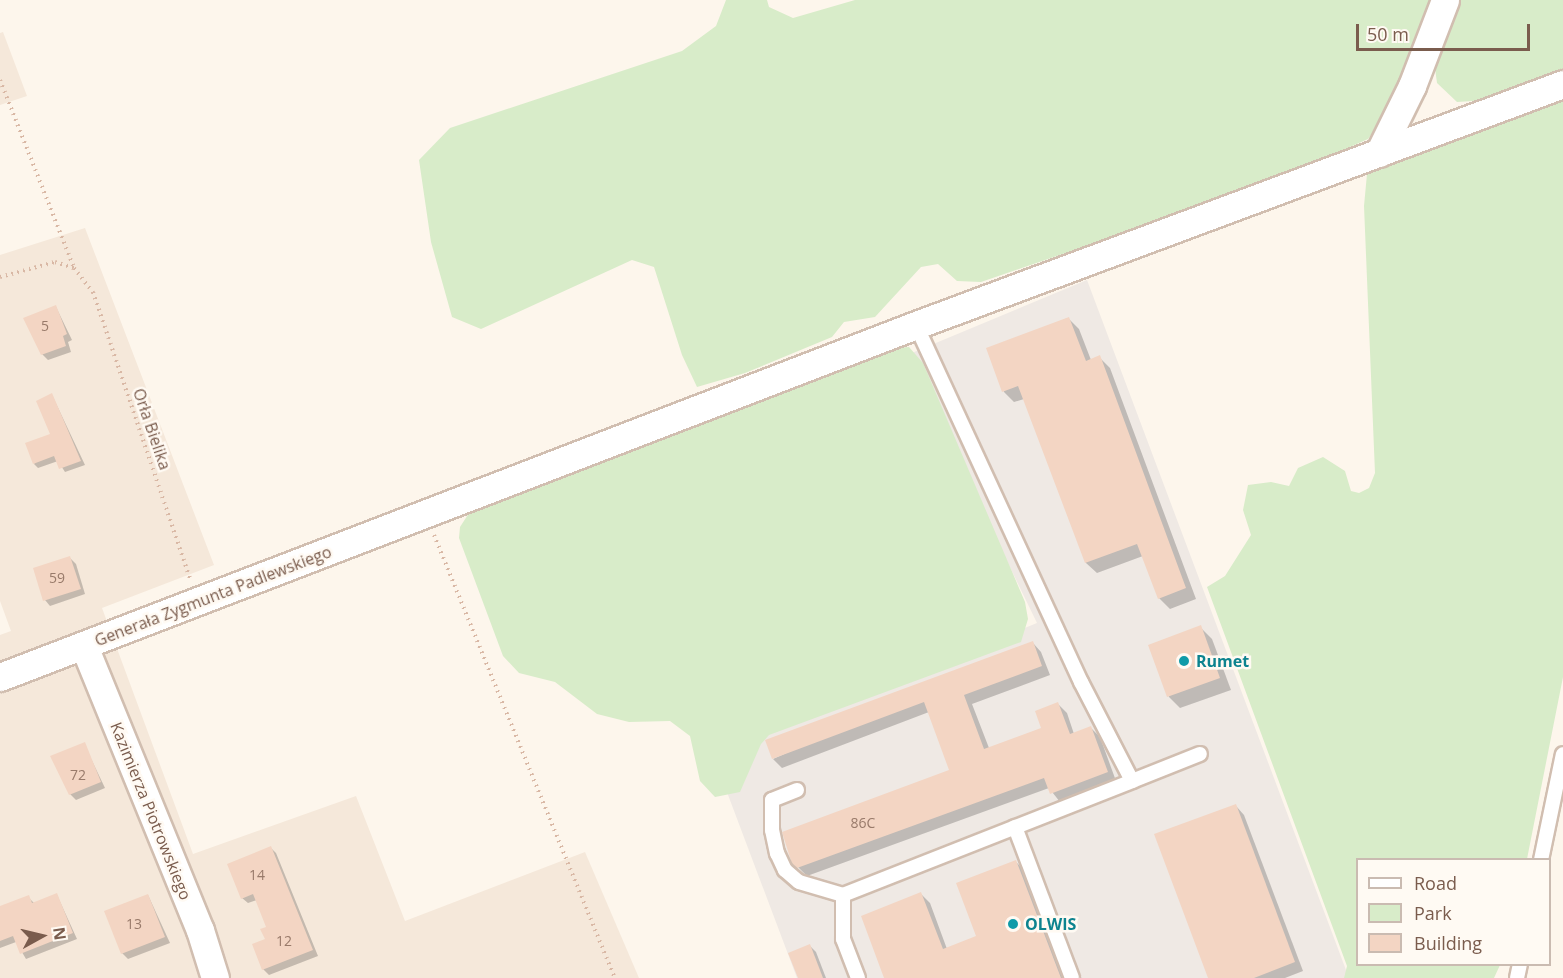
<!DOCTYPE html>
<html>
<head>
<meta charset="utf-8">
<style>
	body { margin:0 }
	#map { position:relative; width:1563px; height:978px; overflow:hidden; background:#fdf6ec; font-family:"Open Sans",sans-serif }
	div>[style] { position:absolute }
	[style*='--x'] { left:calc(var(--x)*1px); top:calc(var(--y)*1px); width:calc(var(--w)*1px); rotate:calc(var(--a)*1deg) }
	.residential>* { inset:0; background:#f5e8da }
	.industrial>* { inset:0; background:#efe9e4 }
	.green>* { inset:0; background:#d8ecc9 }
	.shadow>* { inset:0; background:#0003 }
	.building>* { inset:0; background:#f3d5c3 }
	.path>* { height:4px; margin-top:-2px; transform-origin:0; background:repeating-linear-gradient(90deg,#d9b8a5 0 1.5px,transparent 0 6px) }
	.roads { filter:drop-shadow(2px 0 #d1beb0) drop-shadow(-2px 0 #d1beb0) drop-shadow(0 2px #d1beb0) drop-shadow(0 -2px #d1beb0) }
	.service>* { height:14px; margin:-7px; padding:0 7px; transform-origin:7px; border-radius:7px; background:#fff }
	.minor>* { height:27px; margin:-13.5px; padding:0 13.5px; transform-origin:13.5px; border-radius:13.5px; background:#fff }
	.dots>* { width:16px; height:16px; translate:-50% -50%; box-sizing:border-box; border:3px solid #fffaf3; border-radius:50% }
	span { translate:-50% -50%; white-space:nowrap; text-align:center; line-height:1.15; -webkit-text-stroke:5px #fffaf3; paint-order:stroke }
	.number-label { font-size:14px; color:#987a6a }
	.number-label span { -webkit-text-stroke-width:0 }
	.street-label { font-size:16px; color:#7a5c4d }
	.culture-label { font-size:16px; color:#0d838f; font-weight:700 }
	.left { translate:0 -50%; text-align:left }
	.legend { position:absolute; left:1356px; top:858px; width:195px; height:108px; box-sizing:border-box; background:#fffaf3; border:2px solid #cabbb1; margin:0; padding:8px 10px; list-style:none; font-size:18px; color:#7a5c4d }
	.legend li { display:flex; align-items:center; gap:12px; height:30px }
	.legend b { width:30px; border:2px solid #cabbb1 }
	.north { position:absolute; left:12px; top:906px; width:60px; height:60px; -webkit-text-stroke:4px #fffaf3; paint-order:stroke; rotate:82deg; font-size:16px; font-weight:700; line-height:24px; text-align:center; color:#7a5c4d }
	.north::after { content:''; display:block; margin:auto; width:21px; height:27px; background:#7a5c4d; clip-path:polygon(50% 0,100% 100%,50% 72%,0 100%) }
	.scale { position:absolute; left:1356px; top:24px; width:174px; height:27px; box-sizing:border-box; border:3px solid #7a5c4d; border-top:0; padding-left:8px; font-size:18px; line-height:21px; white-space:nowrap; color:#7a5c4d; -webkit-text-stroke:4px #fffaf3; paint-order:stroke }
</style>
</head>
<body>
<div id="map">
	<div class="residential">
		<i style="clip-path:polygon(3px 32px,27px 96px,0 105px,0 33px)"></i>
		<i style="clip-path:polygon(85px 228px,214px 565px,102px 608px,193px 854px,356px 796px,405px 921px,585px 852px,639px 978px,0 978px,0 635px,11px 631px,0 601px,0 255px)"></i>
	</div>
	<div class="industrial">
		<i style="clip-path:polygon(1087px 280px,1349px 978px,797px 978px,713px 755px,1037px 623px,907px 355px)"></i>
	</div>
	<div class="green">
		<i style="clip-path:polygon(726px 0,767px 0,769px 7px,793px 18px,855px 0,1433px 0,1391px 108px,1368px 139px,1267px 184px,981px 282px,957px 281px,938px 264px,921px 267px,875px 317px,844px 322px,832px 337px,745px 373px,697px 387px,682px 355px,654px 267px,632px 260px,481px 329px,452px 317px,431px 242px,419px 160px,450px 128px,682px 51px,716px 26px)"></i>
		<i style="clip-path:polygon(1461px 0,1563px 0,1563px 72px,1488px 100px,1457px 102px,1437px 83px,1435px 68px)"></i>
		<i style="clip-path:polygon(1563px 99px,1563px 677px,1527px 859px,1358px 860px,1358px 964px,1500px 965px,1494px 978px,1344px 978px,1347px 966px,1207px 587px,1225px 576px,1251px 535px,1243px 510px,1248px 485px,1271px 482px,1289px 486px,1298px 468px,1323px 457px,1345px 471px,1351px 491px,1359px 493px,1369px 488px,1375px 473px,1364px 206px,1367px 174px)"></i>
		<i style="clip-path:polygon(909px 347px,923px 363px,1025px 602px,1028px 619px,1021px 642px,769px 735px,761px 744px,740px 792px,715px 797px,700px 781px,690px 736px,670px 721px,629px 722px,597px 714px,555px 682px,519px 673px,503px 656px,459px 538px,460px 527px,471px 510px,890px 348px)"></i>
	</div>
	<div class="shadow">
		<i style="clip-path:polygon(56px 307px,72px 340px,68px 342px,71px 352px,48px 360px,42px 354px)"></i>
		<i style="clip-path:polygon(1068px 318px,1079px 329px,1091px 360px,1099px 357px,1110px 368px,1196px 599px,1170px 609px,1159px 598px,1143px 556px,1097px 573px,1086px 563px,1024px 399px,1014px 402px,1004px 392px,988px 349px)"></i>
		<i style="clip-path:polygon(52px 395px,85px 465px,65px 472px,58px 461px,38px 468px,34px 464px,52px 435px)"></i>
		<i style="clip-path:polygon(70px 558px,76px 564px,85px 594px,50px 606px,45px 600px)"></i>
		<i style="clip-path:polygon(1200px 627px,1212px 639px,1231px 690px,1180px 708px,1169px 697px,1150px 645px)"></i>
		<i style="clip-path:polygon(1033px 643px,1041px 652px,1050px 675px,972px 704px,989px 748px,1043px 729px,1058px 704px,1067px 713px,1074px 734px,1091px 728px,1100px 737px,1116px 781px,1060px 802px,1049px 788px,807px 876px,798px 867px,951px 771px,929px 712px,782px 768px,773px 759px)"></i>
		<i style="clip-path:polygon(84px 744px,105px 788px,76px 800px,70px 794px)"></i>
		<i style="clip-path:polygon(1236px 806px,1244px 815px,1303px 971px,1285px 978px,1210px 978px)"></i>
		<i style="clip-path:polygon(271px 848px,276px 853px,318px 956px,269px 975px,263px 969px,268px 928px,257px 900px,248px 903px,242px 898px)"></i>
		<i style="clip-path:polygon(1015px 861px,1024px 870px,1065px 978px,886px 978px,921px 894px,930px 903px,947px 949px,978px 937px)"></i>
		<i style="clip-path:polygon(57px 895px,77px 939px,26px 959px,16px 942px,0 948px,0 908px,28px 897px,34px 903px)"></i>
		<i style="clip-path:polygon(148px 895px,170px 943px,128px 959px,122px 953px)"></i>
		<i style="clip-path:polygon(810px 946px,816px 952px,826px 978px,799px 978px)"></i>
	</div>
	<div class="building">
		<i style="clip-path:polygon(56px 305px,67px 334px,63px 336px,66px 346px,41px 355px,23px 318px)"></i>
		<i style="clip-path:polygon(1069px 317px,1086px 361px,1100px 355px,1186px 588px,1158px 599px,1137px 544px,1085px 563px,1018px 386px,1002px 392px,986px 348px)"></i>
		<i style="clip-path:polygon(52px 393px,81px 461px,59px 469px,54px 456px,33px 464px,25px 443px,50px 434px,36px 401px)"></i>
		<i style="clip-path:polygon(70px 556px,81px 589px,43px 601px,33px 568px)"></i>
		<i style="clip-path:polygon(1201px 625px,1220px 678px,1167px 697px,1148px 645px)"></i>
		<i style="clip-path:polygon(1033px 641px,1042px 666px,964px 695px,984px 749px,1041px 728px,1035px 711px,1058px 702px,1070px 734px,1091px 726px,1108px 772px,1050px 794px,1044px 778px,797px 868px,792px 864px,782px 832px,949px 770px,924px 702px,772px 759px,765px 740px)"></i>
		<i style="clip-path:polygon(85px 742px,101px 782px,69px 795px,50px 756px)"></i>
		<i style="clip-path:polygon(1236px 804px,1295px 962px,1254px 978px,1208px 978px,1154px 834px)"></i>
		<i style="clip-path:polygon(271px 846px,313px 950px,262px 970px,252px 944px,265px 939px,260px 929px,266px 927px,253px 894px,241px 899px,227px 864px)"></i>
		<i style="clip-path:polygon(1016px 860px,1061px 978px,884px 978px,861px 916px,921px 892px,943px 949px,976px 936px,956px 883px)"></i>
		<i style="clip-path:polygon(57px 893px,73px 933px,20px 954px,13px 936px,0 941px,0 906px,29px 895px,32px 903px)"></i>
		<i style="clip-path:polygon(148px 894px,165px 937px,121px 954px,104px 911px)"></i>
		<i style="clip-path:polygon(810px 944px,823px 978px,798px 978px,788px 953px)"></i>
	</div>
	<div class="path">
		<i style="--x:0;--y:80;--w:202;--a:68.5"></i>
		<i style="--x:0;--y:277;--w:57;--a:-15.3"></i>
		<i style="--x:55;--y:262;--w:20;--a:18"></i>
		<i style="--x:74;--y:268;--w:31;--a:52"></i>
		<i style="--x:93;--y:292;--w:303;--a:71.3"></i>
		<i style="--x:434;--y:535;--w:479;--a:67.8"></i>
	</div>
	<div class="roads">
		<div class="service">
			<i style="--x:916;--y:325;--w:393;--a:65.2"></i>
			<i style="--x:1081;--y:682;--w:111;--a:62.7"></i>
			<i style="--x:1132;--y:781;--w:73;--a:-21.7"></i>
			<i style="--x:797;--y:790;--w:27;--a:158"></i>
			<i style="--x:772;--y:800;--w:30;--a:90"></i>
			<i style="--x:772;--y:830;--w:24;--a:78"></i>
			<i style="--x:777;--y:853;--w:19;--a:65"></i>
			<i style="--x:785;--y:870;--w:18;--a:41"></i>
			<i style="--x:799;--y:882;--w:46;--a:16.5"></i>
			<i style="--x:1015;--y:827;--w:161;--a:69.3"></i>
			<i style="--x:1541;--y:860;--w:108;--a:-78.3"></i>
			<i style="--x:858;--y:978;--w:42;--a:-111"></i>
			<i style="--x:843;--y:939;--w:44;--a:-90"></i>
			<i style="--x:843;--y:895;--w:311;--a:-21.5"></i>
			<i style="--x:1517;--y:978;--w:14;--a:-78"></i>
		</div>
		<div class="minor">
			<i style="--x:1379;--y:153;--w:75;--a:-63.8"></i>
			<i style="--x:1412;--y:86;--w:92;--a:-69"></i>
			<i style="--x:84;--y:646;--w:307;--a:67.8"></i>
			<i style="--x:200;--y:930;--w:50;--a:72.6"></i>
			<i style="--x:0;--y:677;--w:981;--a:-21.02"></i>
			<i style="--x:916;--y:325;--w:690;--a:-20.43"></i>
		</div>
	</div>
	<div class="dots">
		<i style="left:1184px;top:661px;background:#0f9aa8"></i>
		<i style="left:1013px;top:924px;background:#0f9aa8"></i>
	</div>
	<div class="number-label">
		<span style="left:45px;top:326px">5</span>
		<span style="left:57px;top:578px">59</span>
		<span style="left:78px;top:775px">72</span>
		<span style="left:863px;top:823px">86C</span>
		<span style="left:257px;top:875px">14</span>
		<span style="left:134px;top:924px">13</span>
		<span style="left:284px;top:941px">12</span>
	</div>
	<div class="street-label">
		<span style="left:152px;top:429px;rotate:71deg">Orła Bielika</span>
		<span style="left:213px;top:596px;rotate:-21deg">Generała Zygmunta Padlewskiego</span>
		<span style="left:151px;top:811px;rotate:68deg">Kazimierza Piotrowskiego</span>
	</div>
	<div class="culture-label">
		<span class="left" style="left:1196px;top:661px">Rumet</span>
		<span class="left" style="left:1025px;top:924px">OLWIS</span>
	</div>
	<ul class="legend">
	<li><b style="height:8px;background:#fff"></b>Road</li>
	<li><b style="height:16px;background:#d8ecc9"></b>Park</li>
	<li><b style="height:16px;background:#f3d5c3"></b>Building</li>
	</ul>
	<div class="north">N</div>
	<div class="scale">50 m</div>
</div>
</body>
</html>
